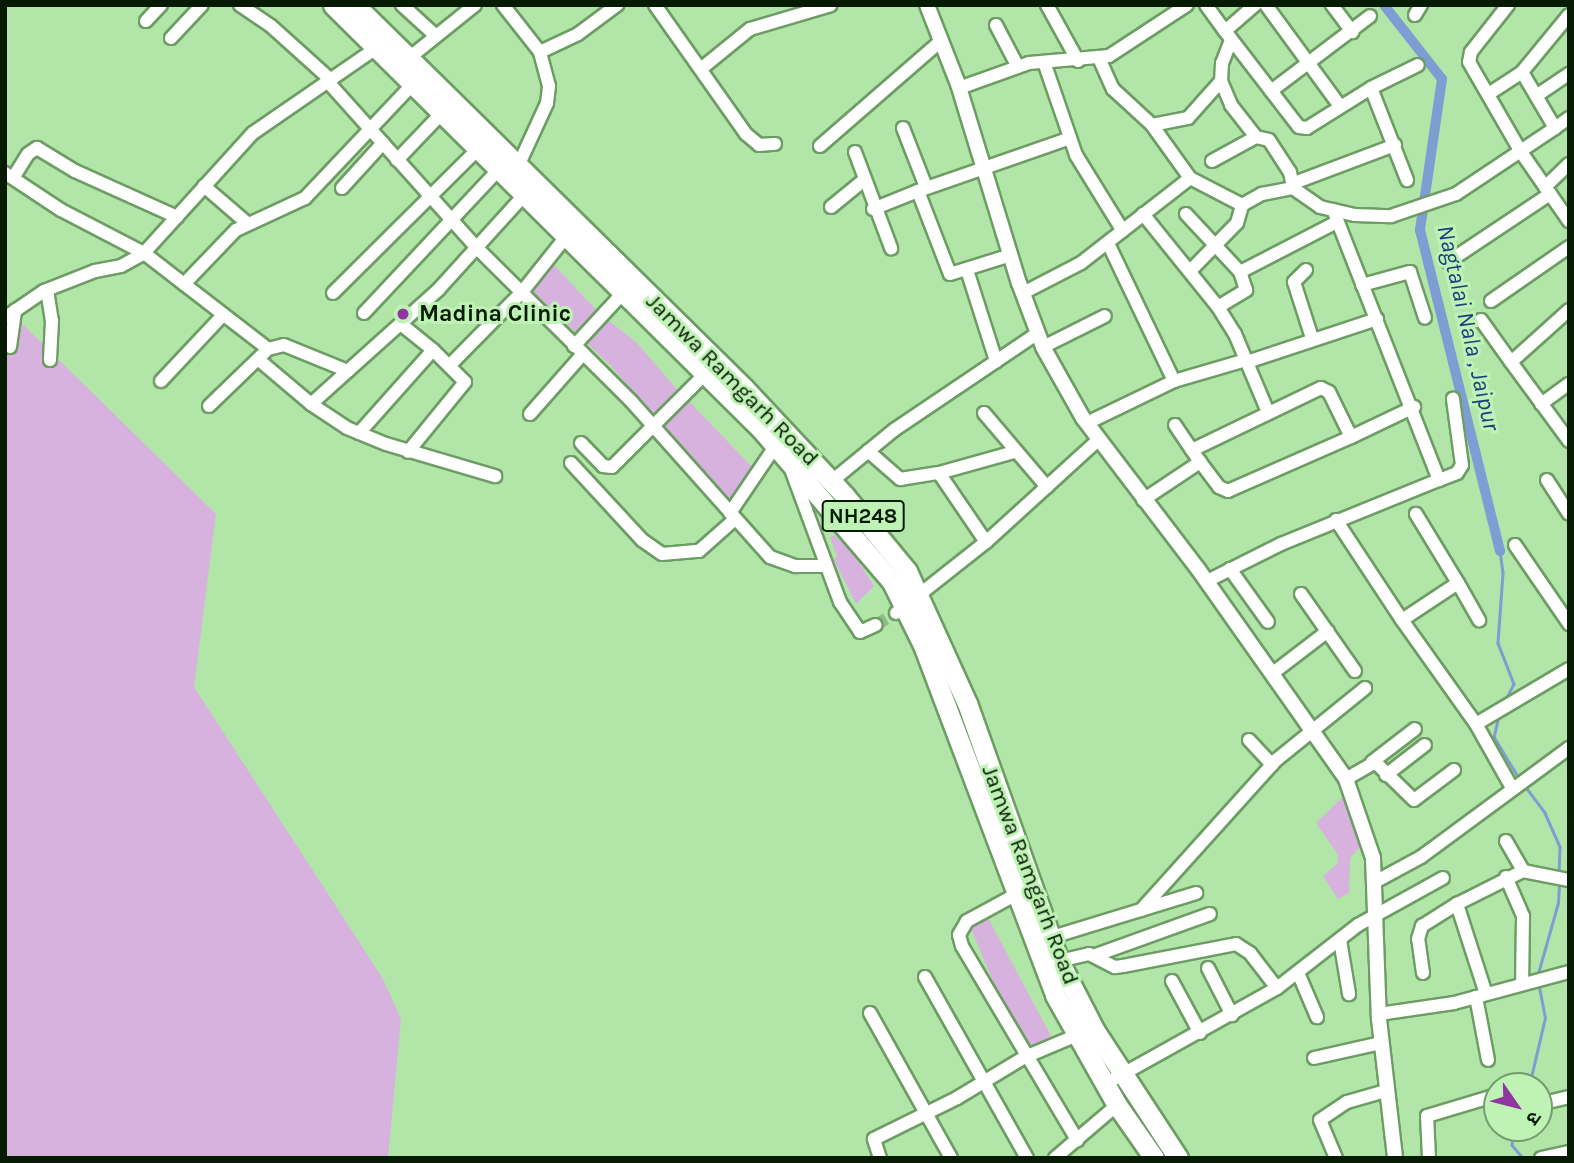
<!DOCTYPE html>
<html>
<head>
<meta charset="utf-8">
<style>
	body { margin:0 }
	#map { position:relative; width:1574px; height:1163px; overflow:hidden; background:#b2e5a8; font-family:Karla,"Noto Sans Devanagari",sans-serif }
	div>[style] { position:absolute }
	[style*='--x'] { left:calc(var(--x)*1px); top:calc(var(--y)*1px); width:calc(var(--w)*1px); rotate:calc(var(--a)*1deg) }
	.green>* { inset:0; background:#d8b2df }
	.stream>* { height:2.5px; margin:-1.25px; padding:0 1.25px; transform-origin:1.25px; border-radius:1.25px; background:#7d9dd3 }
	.canal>* { height:10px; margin:-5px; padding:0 5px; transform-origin:5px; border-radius:5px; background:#7d9dd3 }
	.minor-tunnel>* { height:12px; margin-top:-6px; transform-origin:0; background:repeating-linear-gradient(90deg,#90bc87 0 12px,transparent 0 18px) }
	.roads { filter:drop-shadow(2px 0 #6d9d64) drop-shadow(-2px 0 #6d9d64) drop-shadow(0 2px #6d9d64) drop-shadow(0 -2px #6d9d64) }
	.minor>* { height:12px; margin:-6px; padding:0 6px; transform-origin:6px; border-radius:6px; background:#fff }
	.tertiary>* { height:14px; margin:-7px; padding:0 7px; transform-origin:7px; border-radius:7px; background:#fff }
	.trunk>* { height:19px; margin:-9.5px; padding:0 9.5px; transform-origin:9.5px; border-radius:9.5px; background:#fff }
	.dots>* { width:19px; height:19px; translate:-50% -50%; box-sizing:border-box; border:4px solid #bff3b5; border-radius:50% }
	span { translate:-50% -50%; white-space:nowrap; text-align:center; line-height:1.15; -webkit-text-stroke:6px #bff3b5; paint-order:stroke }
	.shield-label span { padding:2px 5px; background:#bff3b5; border:2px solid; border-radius:5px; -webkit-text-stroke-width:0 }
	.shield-label { font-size:21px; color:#071a04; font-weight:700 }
	.poi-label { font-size:23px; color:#071a04; font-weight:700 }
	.left { translate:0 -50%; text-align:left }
	.street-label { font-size:23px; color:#071a04 }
	.water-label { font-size:24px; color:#1a3f81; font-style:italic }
	.frame { position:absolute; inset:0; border:7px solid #071a04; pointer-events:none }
	.north { position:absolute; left:1483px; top:1072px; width:70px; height:70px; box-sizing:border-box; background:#bff3b5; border:2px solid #759c6e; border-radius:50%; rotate:125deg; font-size:19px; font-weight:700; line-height:28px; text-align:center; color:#071a04 }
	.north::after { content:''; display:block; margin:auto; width:24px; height:32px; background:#9036a1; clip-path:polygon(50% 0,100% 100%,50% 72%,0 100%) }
</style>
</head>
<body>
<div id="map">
	<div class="green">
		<i style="clip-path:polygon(554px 265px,599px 313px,636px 342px,681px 394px,655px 417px,610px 365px,532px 291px)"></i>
		<i style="clip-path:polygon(5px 307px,216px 514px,194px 687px,383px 979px,401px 1019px,388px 1158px,5px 1158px)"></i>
		<i style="clip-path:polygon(686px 398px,752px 467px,730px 506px,663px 431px,666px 420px)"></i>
		<i style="clip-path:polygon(834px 535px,851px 550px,874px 586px,856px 604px,834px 560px,837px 556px,830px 538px)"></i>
		<i style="clip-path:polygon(1349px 791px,1364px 842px,1350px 858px,1349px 893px,1338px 899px,1323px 876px,1337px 864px,1338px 855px,1316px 823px)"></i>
		<i style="clip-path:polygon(987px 916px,1051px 1036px,1034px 1049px,1005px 1010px,969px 924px)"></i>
	</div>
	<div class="stream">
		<i style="--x:1500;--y:551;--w:22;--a:82"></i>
		<i style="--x:1503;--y:573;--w:70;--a:94.1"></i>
		<i style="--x:1498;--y:643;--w:44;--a:68.7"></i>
		<i style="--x:1514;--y:684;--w:18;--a:117"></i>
		<i style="--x:1499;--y:716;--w:22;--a:103"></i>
		<i style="--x:1494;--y:737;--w:48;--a:58.6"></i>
		<i style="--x:1525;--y:786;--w:34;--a:53"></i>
		<i style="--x:1545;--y:813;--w:37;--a:66"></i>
		<i style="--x:1560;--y:847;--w:28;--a:92"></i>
		<i style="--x:1537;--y:977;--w:77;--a:-74.2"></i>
		<i style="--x:1558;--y:903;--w:21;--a:-87"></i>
		<i style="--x:1529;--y:1086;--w:70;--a:-76.8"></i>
		<i style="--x:1545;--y:1018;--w:36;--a:-101"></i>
		<i style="--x:1515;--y:1128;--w:17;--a:100"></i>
		<i style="--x:1512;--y:1145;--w:17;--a:50"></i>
	</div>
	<div class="canal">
		<i style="--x:1384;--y:5;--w:94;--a:51.9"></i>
		<i style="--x:1442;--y:79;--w:153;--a:98.3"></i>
		<i style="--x:1420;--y:230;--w:331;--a:76"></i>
	</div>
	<div class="minor-tunnel">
		<i style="--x:876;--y:625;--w:23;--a:-31"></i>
	</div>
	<div class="roads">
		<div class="minor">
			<i style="--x:240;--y:5;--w:37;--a:34"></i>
			<i style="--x:271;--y:26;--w:81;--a:42"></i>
			<i style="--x:402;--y:5;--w:46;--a:42.4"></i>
			<i style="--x:503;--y:5;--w:60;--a:51.8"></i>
			<i style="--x:540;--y:52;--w:42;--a:-25.3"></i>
			<i style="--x:578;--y:34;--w:49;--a:-36.6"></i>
			<i style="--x:655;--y:5;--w:158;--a:54.8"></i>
			<i style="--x:746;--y:134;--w:17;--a:40"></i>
			<i style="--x:759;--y:145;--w:16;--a:-4"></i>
			<i style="--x:1047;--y:5;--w:64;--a:61"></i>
			<i style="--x:1206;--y:5;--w:32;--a:54"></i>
			<i style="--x:1225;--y:31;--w:40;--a:-41"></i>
			<i style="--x:1266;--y:5;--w:125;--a:53.8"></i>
			<i style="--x:1332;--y:5;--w:34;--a:53"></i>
			<i style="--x:1508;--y:5;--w:60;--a:128.2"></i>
			<i style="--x:1471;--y:52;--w:10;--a:101"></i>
			<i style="--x:1469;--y:62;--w:104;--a:60"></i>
			<i style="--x:1521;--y:152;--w:84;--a:55.2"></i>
			<i style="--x:1415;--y:15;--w:12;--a:-59"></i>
			<i style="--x:146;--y:21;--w:22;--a:-47"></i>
			<i style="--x:996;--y:25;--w:47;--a:62.4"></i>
			<i style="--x:1225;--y:31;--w:121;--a:52.4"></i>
			<i style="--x:1299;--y:127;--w:8;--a:7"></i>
			<i style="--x:1307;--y:128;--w:75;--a:-32"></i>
			<i style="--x:1371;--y:88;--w:99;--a:68.6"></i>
			<i style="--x:171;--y:38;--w:45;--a:-46.8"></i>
			<i style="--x:1231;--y:40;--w:25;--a:111"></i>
			<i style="--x:1222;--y:63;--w:18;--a:93"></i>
			<i style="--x:1221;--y:81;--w:26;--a:67"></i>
			<i style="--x:1231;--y:105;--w:41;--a:52"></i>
			<i style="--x:1256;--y:137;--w:13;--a:13"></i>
			<i style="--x:1269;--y:140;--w:38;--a:57"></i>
			<i style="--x:1290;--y:172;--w:16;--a:79"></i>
			<i style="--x:1099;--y:58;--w:34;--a:66"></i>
			<i style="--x:1113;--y:89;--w:53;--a:42.7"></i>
			<i style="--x:1152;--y:125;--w:65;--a:54.4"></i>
			<i style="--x:404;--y:62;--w:91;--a:-38.8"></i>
			<i style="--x:1044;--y:62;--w:98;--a:71"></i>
			<i style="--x:1076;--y:155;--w:89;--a:58.3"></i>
			<i style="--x:702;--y:68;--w:62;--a:-39.1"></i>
			<i style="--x:750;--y:29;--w:84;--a:-16.5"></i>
			<i style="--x:1522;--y:72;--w:65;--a:59.5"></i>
			<i style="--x:1555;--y:128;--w:17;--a:-36"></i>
			<i style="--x:328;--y:82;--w:224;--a:48.1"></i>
			<i style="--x:478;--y:249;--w:216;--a:44.8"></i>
			<i style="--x:631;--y:401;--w:209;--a:48.3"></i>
			<i style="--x:770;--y:557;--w:27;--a:20"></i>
			<i style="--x:795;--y:566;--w:30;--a:0"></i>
			<i style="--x:959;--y:88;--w:74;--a:-19.7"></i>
			<i style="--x:1029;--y:63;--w:80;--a:-5"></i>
			<i style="--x:1109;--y:56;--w:93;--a:-33.2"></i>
			<i style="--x:1371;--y:88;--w:52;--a:-26.1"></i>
			<i style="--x:1271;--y:91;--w:124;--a:-37.1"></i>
			<i style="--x:1490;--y:93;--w:38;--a:-33"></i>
			<i style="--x:1522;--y:72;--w:74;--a:-50.5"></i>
			<i style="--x:1539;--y:94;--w:36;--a:-34"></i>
			<i style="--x:1152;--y:125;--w:37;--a:-11"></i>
			<i style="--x:1188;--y:118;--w:50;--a:-48.3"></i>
			<i style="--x:903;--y:128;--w:63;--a:68.7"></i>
			<i style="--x:820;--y:146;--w:160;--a:-41"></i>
			<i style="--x:855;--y:152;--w:103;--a:69.4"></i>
			<i style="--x:397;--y:160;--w:64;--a:-46.3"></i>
			<i style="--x:1212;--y:161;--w:50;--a:-28.6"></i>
			<i style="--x:519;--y:164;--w:67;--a:-65.3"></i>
			<i style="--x:547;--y:103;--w:17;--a:-83"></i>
			<i style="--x:549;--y:86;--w:35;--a:-105"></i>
			<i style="--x:5;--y:173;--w:67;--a:33.5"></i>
			<i style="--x:61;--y:210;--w:93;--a:27.4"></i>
			<i style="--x:144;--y:253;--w:162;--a:-47.8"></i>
			<i style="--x:253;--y:133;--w:150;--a:-34.6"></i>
			<i style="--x:13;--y:178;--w:28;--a:-58"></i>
			<i style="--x:28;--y:154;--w:11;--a:-34"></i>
			<i style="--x:37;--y:148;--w:44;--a:31.2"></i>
			<i style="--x:75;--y:171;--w:112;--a:24.3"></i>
			<i style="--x:1294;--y:183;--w:108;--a:-20.6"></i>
			<i style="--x:204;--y:186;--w:58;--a:40.8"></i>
			<i style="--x:1545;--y:187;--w:33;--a:-44"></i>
			<i style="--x:342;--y:188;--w:61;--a:-47.7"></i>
			<i style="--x:831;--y:207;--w:43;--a:-39.3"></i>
			<i style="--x:873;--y:209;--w:48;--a:-21.8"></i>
			<i style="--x:1143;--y:214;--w:119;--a:51.1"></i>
			<i style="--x:1218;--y:307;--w:32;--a:58"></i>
			<i style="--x:1235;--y:334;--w:85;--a:67.1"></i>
			<i style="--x:1186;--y:214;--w:79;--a:47"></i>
			<i style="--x:1240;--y:272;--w:109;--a:-27.3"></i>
			<i style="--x:1011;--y:255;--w:64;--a:162.7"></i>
			<i style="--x:950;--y:274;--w:89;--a:-111.1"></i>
			<i style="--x:918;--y:191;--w:161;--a:-19.2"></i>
			<i style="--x:1448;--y:262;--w:123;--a:-33.7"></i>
			<i style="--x:967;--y:270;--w:96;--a:72.3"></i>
			<i style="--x:1306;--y:270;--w:17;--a:135"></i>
			<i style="--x:1294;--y:282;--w:59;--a:72.2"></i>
			<i style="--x:1190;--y:271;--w:67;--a:-45.6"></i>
			<i style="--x:1237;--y:223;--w:19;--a:-74"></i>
			<i style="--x:184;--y:284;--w:106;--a:37.7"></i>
			<i style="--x:268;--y:349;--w:82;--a:136"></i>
			<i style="--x:1362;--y:285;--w:50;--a:-15.2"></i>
			<i style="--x:1410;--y:272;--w:48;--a:71.9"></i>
			<i style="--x:47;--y:290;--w:31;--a:81"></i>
			<i style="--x:52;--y:321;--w:39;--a:93"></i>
			<i style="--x:333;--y:293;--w:204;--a:-44.8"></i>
			<i style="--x:1023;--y:293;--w:65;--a:-27.3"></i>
			<i style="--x:1081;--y:263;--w:138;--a:-37.9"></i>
			<i style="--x:1190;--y:178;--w:59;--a:27.4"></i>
			<i style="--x:1242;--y:205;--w:23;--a:-29"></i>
			<i style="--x:1262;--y:194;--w:32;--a:-11"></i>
			<i style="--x:1293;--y:188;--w:33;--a:35"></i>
			<i style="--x:1320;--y:207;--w:36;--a:13"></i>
			<i style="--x:1355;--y:215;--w:36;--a:2"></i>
			<i style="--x:1391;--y:216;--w:69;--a:-18.7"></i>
			<i style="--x:1456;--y:194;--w:119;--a:-33.7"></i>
			<i style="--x:1491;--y:301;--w:95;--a:-34.7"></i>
			<i style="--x:1218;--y:307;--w:33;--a:-31"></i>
			<i style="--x:1246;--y:290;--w:19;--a:-108"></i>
			<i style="--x:1569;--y:310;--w:78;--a:138.1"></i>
			<i style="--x:1511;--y:362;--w:98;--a:53.7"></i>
			<i style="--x:364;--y:313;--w:197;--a:-46.8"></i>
			<i style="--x:6;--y:317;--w:46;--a:-34.4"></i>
			<i style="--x:44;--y:291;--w:55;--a:-21.4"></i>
			<i style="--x:95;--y:271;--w:26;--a:-11"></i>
			<i style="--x:121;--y:266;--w:26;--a:-29"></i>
			<i style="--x:144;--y:253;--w:51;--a:37.8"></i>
			<i style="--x:184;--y:284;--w:75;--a:-46.1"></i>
			<i style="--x:236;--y:230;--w:76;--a:-24.9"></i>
			<i style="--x:305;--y:198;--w:156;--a:-46.6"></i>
			<i style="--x:1481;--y:320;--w:52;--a:54.5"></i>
			<i style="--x:402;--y:325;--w:40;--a:39"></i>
			<i style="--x:574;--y:346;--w:71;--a:-47.3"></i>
			<i style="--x:10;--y:347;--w:37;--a:-82"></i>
			<i style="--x:1043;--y:347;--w:69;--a:-26.6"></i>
			<i style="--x:268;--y:349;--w:16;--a:-14"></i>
			<i style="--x:284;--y:345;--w:69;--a:22.1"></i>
			<i style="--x:259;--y:360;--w:68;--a:40.2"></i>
			<i style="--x:311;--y:404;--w:171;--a:-41.9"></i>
			<i style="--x:438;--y:290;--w:128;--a:-47.8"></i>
			<i style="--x:1247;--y:362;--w:137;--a:-18.3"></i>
			<i style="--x:450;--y:365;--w:103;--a:-45.4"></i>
			<i style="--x:522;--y:292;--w:69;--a:-51.5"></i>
			<i style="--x:161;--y:381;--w:89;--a:-46.8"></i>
			<i style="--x:1174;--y:381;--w:75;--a:-16.3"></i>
			<i style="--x:311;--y:404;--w:43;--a:33.7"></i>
			<i style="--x:347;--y:428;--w:42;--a:22.3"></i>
			<i style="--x:386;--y:444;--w:114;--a:16.4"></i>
			<i style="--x:1541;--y:404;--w:34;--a:-36"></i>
			<i style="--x:984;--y:413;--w:97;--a:49.6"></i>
			<i style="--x:530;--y:414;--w:79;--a:-48.6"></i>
			<i style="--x:1087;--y:423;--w:97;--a:-25.8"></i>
			<i style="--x:1174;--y:381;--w:153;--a:-115.6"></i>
			<i style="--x:1175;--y:425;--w:30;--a:56"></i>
			<i style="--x:359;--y:433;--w:111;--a:-48.3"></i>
			<i style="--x:433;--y:350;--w:45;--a:45"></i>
			<i style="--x:465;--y:382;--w:90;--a:129.2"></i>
			<i style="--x:1351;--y:437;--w:70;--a:-25.5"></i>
			<i style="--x:581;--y:443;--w:32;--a:46"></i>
			<i style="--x:603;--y:466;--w:9;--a:6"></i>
			<i style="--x:612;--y:467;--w:133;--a:-45"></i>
			<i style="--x:868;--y:451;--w:43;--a:41.2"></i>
			<i style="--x:900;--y:479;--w:39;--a:-9"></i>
			<i style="--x:571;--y:463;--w:105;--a:47.3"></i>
			<i style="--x:642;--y:540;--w:24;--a:35"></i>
			<i style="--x:662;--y:554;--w:37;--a:-5"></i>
			<i style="--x:699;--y:551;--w:48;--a:-41.6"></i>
			<i style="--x:792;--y:472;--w:139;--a:69.7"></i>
			<i style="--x:840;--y:602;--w:36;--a:56"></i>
			<i style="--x:860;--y:632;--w:17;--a:-24"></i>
			<i style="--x:1439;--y:480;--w:19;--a:-21"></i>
			<i style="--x:1457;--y:473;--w:9;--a:-58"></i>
			<i style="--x:1462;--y:465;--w:67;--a:-97.8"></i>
			<i style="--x:1547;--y:480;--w:40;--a:57.1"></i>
			<i style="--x:832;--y:481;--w:80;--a:-39.4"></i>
			<i style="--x:894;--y:430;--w:174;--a:-34"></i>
			<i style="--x:1143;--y:500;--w:69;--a:-33.7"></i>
			<i style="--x:1200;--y:462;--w:14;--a:-124"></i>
			<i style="--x:1192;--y:450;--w:143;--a:-25.7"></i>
			<i style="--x:1321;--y:388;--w:9;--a:27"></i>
			<i style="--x:1329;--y:392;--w:50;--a:63.9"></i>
			<i style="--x:1351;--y:437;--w:134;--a:156.3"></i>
			<i style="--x:1228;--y:491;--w:10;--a:-156"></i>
			<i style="--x:1219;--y:487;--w:31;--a:-127"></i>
			<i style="--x:730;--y:513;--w:82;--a:-55.9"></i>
			<i style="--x:1336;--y:520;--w:120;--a:56.6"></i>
			<i style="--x:1402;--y:620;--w:67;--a:-33.5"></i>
			<i style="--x:1458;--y:583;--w:81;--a:-121.3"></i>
			<i style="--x:986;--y:542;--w:83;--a:-124.3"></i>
			<i style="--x:939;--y:473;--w:78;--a:-15.6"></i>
			<i style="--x:1515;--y:545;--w:96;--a:55.6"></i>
			<i style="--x:1230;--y:569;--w:65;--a:54.4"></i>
			<i style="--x:1207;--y:581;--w:83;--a:-26.6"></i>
			<i style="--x:1281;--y:544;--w:170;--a:-22.1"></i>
			<i style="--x:1439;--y:480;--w:290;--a:-111.4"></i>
			<i style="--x:1458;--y:583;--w:43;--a:60.4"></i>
			<i style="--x:1301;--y:594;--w:94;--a:55"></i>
			<i style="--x:896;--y:613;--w:115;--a:-38.3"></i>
			<i style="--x:986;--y:542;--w:151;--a:-42.3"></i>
			<i style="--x:1402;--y:620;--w:128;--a:54.6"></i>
			<i style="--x:1476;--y:724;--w:108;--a:-30.6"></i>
			<i style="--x:1273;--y:673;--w:69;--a:-37.4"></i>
			<i style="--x:1476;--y:724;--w:73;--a:60.6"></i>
			<i style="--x:1249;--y:740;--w:34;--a:47"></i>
			<i style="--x:1372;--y:762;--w:54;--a:-37.5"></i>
			<i style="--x:1386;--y:775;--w:49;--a:-37.6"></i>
			<i style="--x:1346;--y:779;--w:34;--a:-30"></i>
			<i style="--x:1375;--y:762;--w:54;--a:44.3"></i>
			<i style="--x:1414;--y:800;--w:50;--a:-36.9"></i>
			<i style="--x:1506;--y:841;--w:34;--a:60"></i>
			<i style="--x:1506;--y:877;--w:43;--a:66.4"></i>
			<i style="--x:1523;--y:916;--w:68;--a:90.8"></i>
			<i style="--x:1373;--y:883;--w:55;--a:-28.4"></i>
			<i style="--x:1421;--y:857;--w:184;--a:-36.4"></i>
			<i style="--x:1015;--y:895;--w:55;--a:151.6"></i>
			<i style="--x:967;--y:921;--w:16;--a:120"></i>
			<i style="--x:959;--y:935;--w:11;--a:75"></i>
			<i style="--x:962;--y:946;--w:226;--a:59.3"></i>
			<i style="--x:1141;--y:910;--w:200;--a:-48"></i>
			<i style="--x:1275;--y:761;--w:116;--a:-39"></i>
			<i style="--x:1049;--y:938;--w:154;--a:-17"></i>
			<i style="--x:1340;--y:940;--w:55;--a:80.5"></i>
			<i style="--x:1096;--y:955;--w:121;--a:-19.8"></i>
			<i style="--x:1059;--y:961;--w:31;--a:-13"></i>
			<i style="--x:1089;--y:954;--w:29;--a:27"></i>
			<i style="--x:1115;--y:967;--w:8;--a:-7"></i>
			<i style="--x:1123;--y:966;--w:115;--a:-11"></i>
			<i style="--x:1236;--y:944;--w:17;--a:33"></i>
			<i style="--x:1250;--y:953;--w:44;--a:52.4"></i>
			<i style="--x:1277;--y:988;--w:197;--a:150.8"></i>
			<i style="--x:1208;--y:968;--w:53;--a:62.9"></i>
			<i style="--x:1423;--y:973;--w:34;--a:-98"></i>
			<i style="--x:1418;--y:939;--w:14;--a:-73"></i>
			<i style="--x:1422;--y:926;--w:41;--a:-32.2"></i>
			<i style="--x:1299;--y:975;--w:46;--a:66.8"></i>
			<i style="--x:925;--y:977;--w:208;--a:60.6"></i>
			<i style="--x:1172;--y:981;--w:59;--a:61.7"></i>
			<i style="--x:1277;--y:988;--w:103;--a:-37.9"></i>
			<i style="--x:1358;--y:925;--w:97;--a:-28.9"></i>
			<i style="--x:1486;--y:994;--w:95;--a:-107.9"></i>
			<i style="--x:1457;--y:904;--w:74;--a:-26.6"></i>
			<i style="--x:1523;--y:871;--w:47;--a:11.1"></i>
			<i style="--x:1476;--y:997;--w:64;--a:79.2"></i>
			<i style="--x:870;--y:1013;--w:166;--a:60.8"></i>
			<i style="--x:1379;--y:1014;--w:76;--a:-8.3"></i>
			<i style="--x:1454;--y:1003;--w:119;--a:-15.1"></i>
			<i style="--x:1314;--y:1058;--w:69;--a:-12.6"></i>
			<i style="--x:1539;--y:1104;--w:31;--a:-13"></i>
			<i style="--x:880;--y:1158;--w:20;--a:-108"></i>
			<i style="--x:874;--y:1139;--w:93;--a:-26.3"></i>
			<i style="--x:957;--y:1098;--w:79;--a:-31.1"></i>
			<i style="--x:1025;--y:1057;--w:56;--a:-22.9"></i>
			<i style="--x:1055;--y:1158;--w:82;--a:-40.5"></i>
			<i style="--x:1336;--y:1158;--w:41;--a:-112.8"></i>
			<i style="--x:1320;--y:1120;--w:32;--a:-34"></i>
			<i style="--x:1347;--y:1102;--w:40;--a:-16"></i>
			<i style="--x:1429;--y:1158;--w:42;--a:-92.7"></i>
			<i style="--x:1427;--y:1116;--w:73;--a:-16.7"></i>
			<i style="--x:1541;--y:1158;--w:29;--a:-12"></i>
		</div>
		<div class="tertiary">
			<i style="--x:927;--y:5;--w:85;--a:68.6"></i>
			<i style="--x:958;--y:84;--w:208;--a:73"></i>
			<i style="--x:1019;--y:283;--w:68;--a:69.4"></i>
			<i style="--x:1043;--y:347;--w:81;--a:60.6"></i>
			<i style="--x:1083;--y:418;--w:190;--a:52.7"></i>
			<i style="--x:1198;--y:569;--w:257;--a:54.8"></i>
			<i style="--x:1346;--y:779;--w:83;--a:71.1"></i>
			<i style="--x:1373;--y:858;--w:161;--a:87.9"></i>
			<i style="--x:1379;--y:1019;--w:140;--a:83.4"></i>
		</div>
		<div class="trunk">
			<i style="--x:333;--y:5;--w:602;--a:44.73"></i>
			<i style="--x:761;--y:429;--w:201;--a:49.4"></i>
			<i style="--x:892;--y:582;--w:70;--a:63.8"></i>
			<i style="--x:923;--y:645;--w:374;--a:69.3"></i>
			<i style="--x:1055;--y:995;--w:126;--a:60.6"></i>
			<i style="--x:1117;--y:1105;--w:65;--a:55.1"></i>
			<i style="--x:355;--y:5;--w:546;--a:44.55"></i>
			<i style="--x:744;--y:388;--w:148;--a:46.9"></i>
			<i style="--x:845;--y:496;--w:97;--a:50.4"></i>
			<i style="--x:907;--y:571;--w:145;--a:65.6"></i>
			<i style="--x:967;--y:703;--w:274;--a:70.4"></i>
			<i style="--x:1059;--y:961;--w:79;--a:62.8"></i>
			<i style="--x:1095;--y:1031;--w:152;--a:56.8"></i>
		</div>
	</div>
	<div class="dots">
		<i style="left:403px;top:314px;background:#9036a1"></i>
	</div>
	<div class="shield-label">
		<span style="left:863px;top:516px">NH248</span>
	</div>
	<div class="poi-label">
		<span class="left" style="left:419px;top:314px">Madina Clinic</span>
	</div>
	<div class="street-label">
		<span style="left:732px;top:380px;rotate:45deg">Jamwa Ramgarh Road</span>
		<span style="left:1030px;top:875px;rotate:69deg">Jamwa Ramgarh Road</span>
	</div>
	<div class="water-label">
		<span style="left:1468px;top:328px;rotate:77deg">Nagtalai Nala , Jaipur</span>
	</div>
	<div class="frame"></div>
	<div class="north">उ</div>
</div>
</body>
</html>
